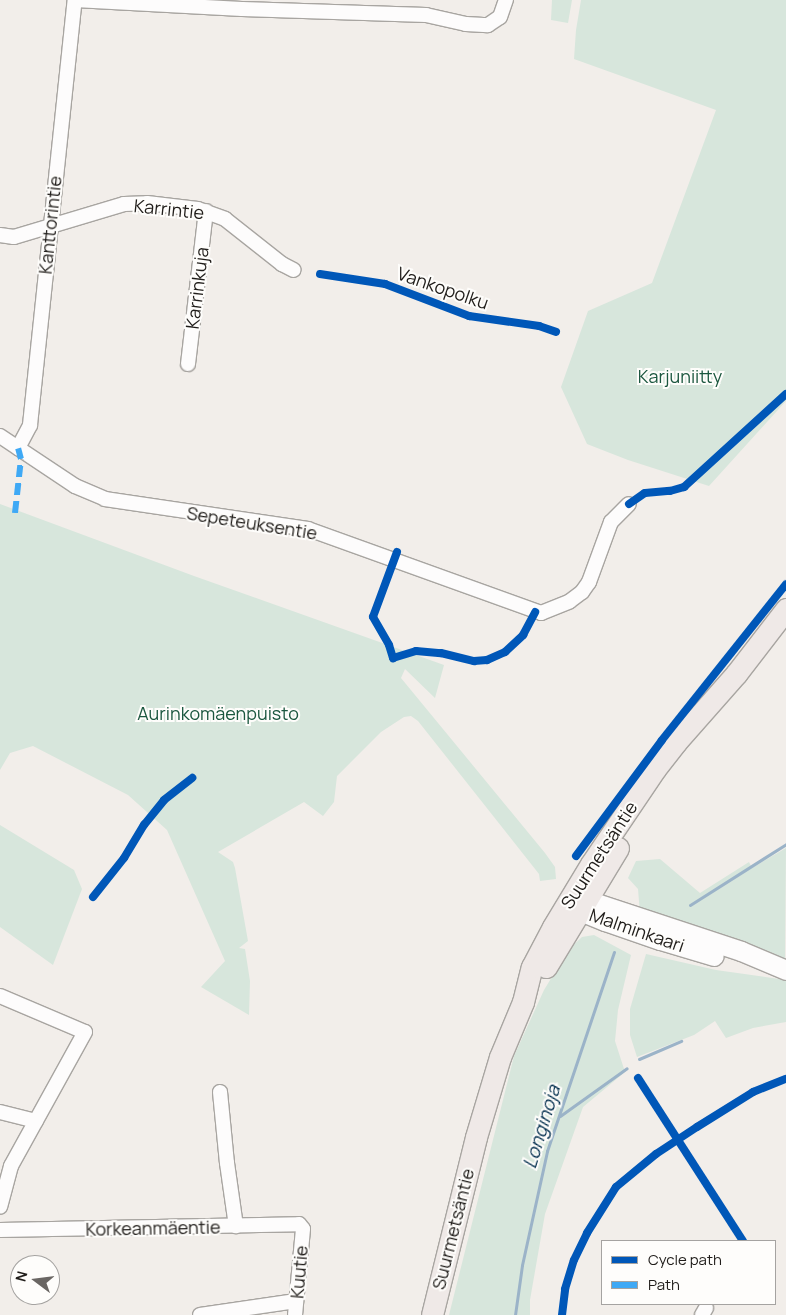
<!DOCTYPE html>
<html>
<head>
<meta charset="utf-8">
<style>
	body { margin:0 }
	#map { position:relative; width:786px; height:1315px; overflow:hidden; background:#f2eeea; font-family:Manrope,sans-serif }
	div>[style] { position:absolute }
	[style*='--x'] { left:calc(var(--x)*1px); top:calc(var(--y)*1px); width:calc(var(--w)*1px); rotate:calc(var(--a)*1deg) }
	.green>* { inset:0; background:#d7e6dc }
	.stream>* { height:3px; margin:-1.5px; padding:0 1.5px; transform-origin:1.5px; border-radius:1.5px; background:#9bb3c8 }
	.roads { filter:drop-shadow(1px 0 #a8a5a1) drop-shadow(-1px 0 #a8a5a1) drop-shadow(0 1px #a8a5a1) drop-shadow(0 -1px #a8a5a1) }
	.minor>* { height:14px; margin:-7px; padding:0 7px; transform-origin:7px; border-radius:7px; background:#fdfcfc }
	.secondary>* { height:19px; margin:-9.5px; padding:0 9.5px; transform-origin:9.5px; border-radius:9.5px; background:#fdfcfc }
	.primary>* { height:21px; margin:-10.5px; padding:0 10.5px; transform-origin:10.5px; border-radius:10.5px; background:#efe9e7 }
	.quiet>* { height:6px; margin-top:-3px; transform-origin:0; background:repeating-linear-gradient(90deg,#3fa9f5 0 12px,transparent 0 18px) }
	.cycleway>* { height:8px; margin:-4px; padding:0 4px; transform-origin:4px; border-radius:4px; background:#0057b8 }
	span { translate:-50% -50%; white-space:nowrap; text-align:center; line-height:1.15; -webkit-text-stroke:4px #fefdfb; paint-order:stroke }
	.street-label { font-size:18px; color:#201d1a }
	.park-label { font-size:18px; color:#1b573f }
	.water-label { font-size:19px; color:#002d4c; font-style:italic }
	.legend { position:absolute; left:601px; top:1240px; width:175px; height:65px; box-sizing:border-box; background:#fefdfb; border:1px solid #a5a3a1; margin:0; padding:6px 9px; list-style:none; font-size:15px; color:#201d1a }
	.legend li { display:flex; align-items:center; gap:10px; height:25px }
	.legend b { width:25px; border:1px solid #a5a3a1 }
	.north { position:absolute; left:10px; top:1255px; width:50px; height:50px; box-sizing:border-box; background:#fefdfb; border:1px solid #a5a3a1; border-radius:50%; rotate:285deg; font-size:14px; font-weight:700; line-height:20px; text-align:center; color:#201d1a }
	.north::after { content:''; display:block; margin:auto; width:18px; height:22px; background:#6a6663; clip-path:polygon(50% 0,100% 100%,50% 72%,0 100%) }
</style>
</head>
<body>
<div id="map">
	<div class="green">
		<i style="clip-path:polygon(552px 0,572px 0,568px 23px,551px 20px)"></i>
		<i style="clip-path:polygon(581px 0,786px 0,786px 401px,709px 486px,628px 460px,587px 444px,561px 387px,588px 311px,652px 283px,716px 110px,574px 59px,576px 30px)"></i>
		<i style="clip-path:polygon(0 504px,194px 576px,444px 665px,435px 698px,405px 669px,401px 678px,545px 853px,555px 867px,556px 879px,540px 881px,539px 874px,418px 721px,411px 716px,404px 717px,381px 732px,337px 776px,334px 802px,323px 816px,304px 802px,218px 852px,233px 862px,235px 868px,248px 941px,239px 948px,245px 949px,250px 981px,249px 1015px,201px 987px,225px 961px,167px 830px,128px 795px,33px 746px,10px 753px,0 770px)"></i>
		<i style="clip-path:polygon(0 825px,74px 870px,82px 889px,53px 965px,0 927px)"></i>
		<i style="clip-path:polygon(786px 848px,785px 961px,640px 914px,638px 889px,628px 878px,636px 861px,660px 859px,700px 893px,749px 862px,752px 868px)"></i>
		<i style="clip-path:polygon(594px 935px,631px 955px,618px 1010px,615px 1041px,625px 1072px,583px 1107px,545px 1214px,530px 1300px,530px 1315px,449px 1315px,514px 1056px,544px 990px,569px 949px,582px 937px)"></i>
		<i style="clip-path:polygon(646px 954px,716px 970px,786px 980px,786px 1022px,753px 1028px,726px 1038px,715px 1021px,694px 1035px,637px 1057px,630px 1035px,630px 1009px)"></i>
	</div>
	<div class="stream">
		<i style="--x:690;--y:905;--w:114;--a:-32.4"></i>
		<i style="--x:639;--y:1059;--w:46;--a:-23.2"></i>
		<i style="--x:560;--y:1116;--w:82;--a:-35.6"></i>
		<i style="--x:515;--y:1315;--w:50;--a:-82"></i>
		<i style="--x:522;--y:1265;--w:117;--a:-77.6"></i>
		<i style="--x:547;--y:1151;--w:210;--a:-71.4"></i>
	</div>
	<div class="roads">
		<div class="minor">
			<i style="--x:0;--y:235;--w:14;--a:8"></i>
			<i style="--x:14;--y:237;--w:115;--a:-16.7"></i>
			<i style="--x:124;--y:204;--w:23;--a:-2"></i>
			<i style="--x:147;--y:203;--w:51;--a:6.7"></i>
			<i style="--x:198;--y:209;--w:29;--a:20"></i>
			<i style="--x:225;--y:219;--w:73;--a:38.3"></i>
			<i style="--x:282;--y:264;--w:13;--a:27"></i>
			<i style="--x:188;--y:364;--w:154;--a:-83.3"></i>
			<i style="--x:0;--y:436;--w:90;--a:33.7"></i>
			<i style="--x:75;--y:486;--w:33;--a:23"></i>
			<i style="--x:105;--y:499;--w:205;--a:8.4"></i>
			<i style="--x:308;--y:529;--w:248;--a:19.8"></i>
			<i style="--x:541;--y:613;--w:31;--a:-22"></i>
			<i style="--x:570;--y:601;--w:15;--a:-37"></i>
			<i style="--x:582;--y:592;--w:12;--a:-55"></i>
			<i style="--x:589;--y:582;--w:64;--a:-69.9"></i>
			<i style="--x:611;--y:522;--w:25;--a:-45"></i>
			<i style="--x:18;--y:448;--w:26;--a:-62"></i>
			<i style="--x:30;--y:425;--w:427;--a:-84"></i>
			<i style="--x:75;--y:0;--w:167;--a:3.1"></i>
			<i style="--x:242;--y:9;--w:184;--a:1.9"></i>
			<i style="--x:426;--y:15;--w:41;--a:12.7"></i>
			<i style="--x:466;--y:24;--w:22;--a:3"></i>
			<i style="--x:488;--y:25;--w:14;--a:-34"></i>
			<i style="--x:500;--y:17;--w:18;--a:-71"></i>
			<i style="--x:0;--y:996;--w:92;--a:23"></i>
			<i style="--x:85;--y:1032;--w:153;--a:118.9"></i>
			<i style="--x:11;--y:1166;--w:42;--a:105"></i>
			<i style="--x:220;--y:1092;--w:71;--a:84.4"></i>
			<i style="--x:227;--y:1163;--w:64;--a:81.9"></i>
			<i style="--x:0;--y:1112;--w:37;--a:14"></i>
			<i style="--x:0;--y:1230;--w:299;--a:-1.1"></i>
			<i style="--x:299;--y:1224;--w:6;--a:51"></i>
			<i style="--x:303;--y:1229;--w:86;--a:95.3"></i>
			<i style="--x:200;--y:1315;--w:97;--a:-8.3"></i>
			<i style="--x:702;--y:1315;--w:8;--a:-60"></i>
		</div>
		<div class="secondary">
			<i style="--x:573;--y:899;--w:14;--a:4"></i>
			<i style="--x:587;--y:900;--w:162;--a:18.3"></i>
			<i style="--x:741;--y:951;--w:49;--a:22.9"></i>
			<i style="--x:573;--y:903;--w:11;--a:49"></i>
			<i style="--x:580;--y:911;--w:27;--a:22"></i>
			<i style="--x:605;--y:921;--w:58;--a:19.1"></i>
			<i style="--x:660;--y:940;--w:56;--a:16.5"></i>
		</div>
		<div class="primary">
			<i style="--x:546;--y:967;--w:139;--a:-58.8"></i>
			<i style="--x:432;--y:1315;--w:183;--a:-76.1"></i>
			<i style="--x:476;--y:1137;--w:84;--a:-73.3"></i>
			<i style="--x:500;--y:1057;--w:60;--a:-67.3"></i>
			<i style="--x:523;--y:1002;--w:36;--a:-76"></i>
			<i style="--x:532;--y:967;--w:45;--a:-62.3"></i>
			<i style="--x:553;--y:927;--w:74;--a:-58.9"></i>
			<i style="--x:591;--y:864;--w:115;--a:-56"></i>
			<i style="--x:655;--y:769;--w:34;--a:-52"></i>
			<i style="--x:676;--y:742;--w:91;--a:-48.6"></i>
			<i style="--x:736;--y:674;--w:82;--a:-52.4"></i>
		</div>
	</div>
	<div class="quiet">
		<i style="--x:15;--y:513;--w:54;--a:-83.7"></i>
		<i style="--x:21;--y:459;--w:11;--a:-105"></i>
	</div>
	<div class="cycleway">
		<i style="--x:320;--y:274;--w:66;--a:8.7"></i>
		<i style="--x:385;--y:284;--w:90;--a:20.9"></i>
		<i style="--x:469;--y:316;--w:71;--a:8.1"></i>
		<i style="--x:539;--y:326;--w:18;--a:19"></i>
		<i style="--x:629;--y:504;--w:19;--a:-35"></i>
		<i style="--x:645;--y:493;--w:25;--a:-5"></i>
		<i style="--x:670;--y:491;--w:15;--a:-16"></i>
		<i style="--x:684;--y:487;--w:138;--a:-42.4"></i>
		<i style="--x:397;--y:552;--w:69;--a:110.3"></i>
		<i style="--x:373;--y:617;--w:32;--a:60"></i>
		<i style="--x:389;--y:645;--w:14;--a:73"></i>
		<i style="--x:393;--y:658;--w:24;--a:-17"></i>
		<i style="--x:416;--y:651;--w:25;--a:5"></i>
		<i style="--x:441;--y:653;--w:34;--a:14"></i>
		<i style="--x:474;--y:661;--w:13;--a:-4"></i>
		<i style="--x:487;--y:660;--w:20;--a:-24"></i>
		<i style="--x:505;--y:652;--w:25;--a:-43"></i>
		<i style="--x:523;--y:635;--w:26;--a:-62"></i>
		<i style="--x:576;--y:856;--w:144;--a:-53.4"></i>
		<i style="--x:662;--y:740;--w:199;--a:-51.5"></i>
		<i style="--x:93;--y:897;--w:50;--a:-51.5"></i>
		<i style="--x:124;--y:858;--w:39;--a:-59"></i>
		<i style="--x:144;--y:825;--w:32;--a:-51"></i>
		<i style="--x:164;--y:800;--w:36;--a:-38"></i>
		<i style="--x:638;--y:1078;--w:194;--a:57.2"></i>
		<i style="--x:562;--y:1315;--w:26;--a:-83"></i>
		<i style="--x:565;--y:1289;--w:30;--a:-73"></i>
		<i style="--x:574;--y:1260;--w:30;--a:-64"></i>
		<i style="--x:587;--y:1233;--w:54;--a:-57.8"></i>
		<i style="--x:616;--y:1187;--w:52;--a:-39.5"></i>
		<i style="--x:656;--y:1154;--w:49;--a:-33.4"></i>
		<i style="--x:697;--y:1127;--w:66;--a:-32"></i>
		<i style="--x:753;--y:1092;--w:35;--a:-22"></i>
	</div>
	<div class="street-label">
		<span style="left:169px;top:209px;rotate:6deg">Karrintie</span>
		<span style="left:50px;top:225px;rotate:-84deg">Kanttorintie</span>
		<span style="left:197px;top:288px;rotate:-83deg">Karrinkuja</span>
		<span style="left:443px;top:288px;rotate:19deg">Vankopolku</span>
		<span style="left:252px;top:523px;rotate:9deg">Sepeteuksentie</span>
		<span style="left:599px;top:855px;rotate:-57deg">Suurmetsäntie</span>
		<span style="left:637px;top:930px;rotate:19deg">Malminkaari</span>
		<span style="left:153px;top:1228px;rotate:-1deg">Korkeanmäentie</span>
		<span style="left:453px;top:1229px;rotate:-76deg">Suurmetsäntie</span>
		<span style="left:299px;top:1272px;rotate:-85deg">Kuutie</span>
	</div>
	<div class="park-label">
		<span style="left:680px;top:376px">Karjuniitty</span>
		<span style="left:218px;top:713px">Aurinkomäenpuisto</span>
	</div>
	<div class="water-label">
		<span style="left:542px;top:1127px;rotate:-73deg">Longinoja</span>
	</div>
	<ul class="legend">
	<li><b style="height:6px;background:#0057b8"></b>Cycle path</li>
	<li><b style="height:6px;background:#3fa9f5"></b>Path</li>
	</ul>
	<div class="north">N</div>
</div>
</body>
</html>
